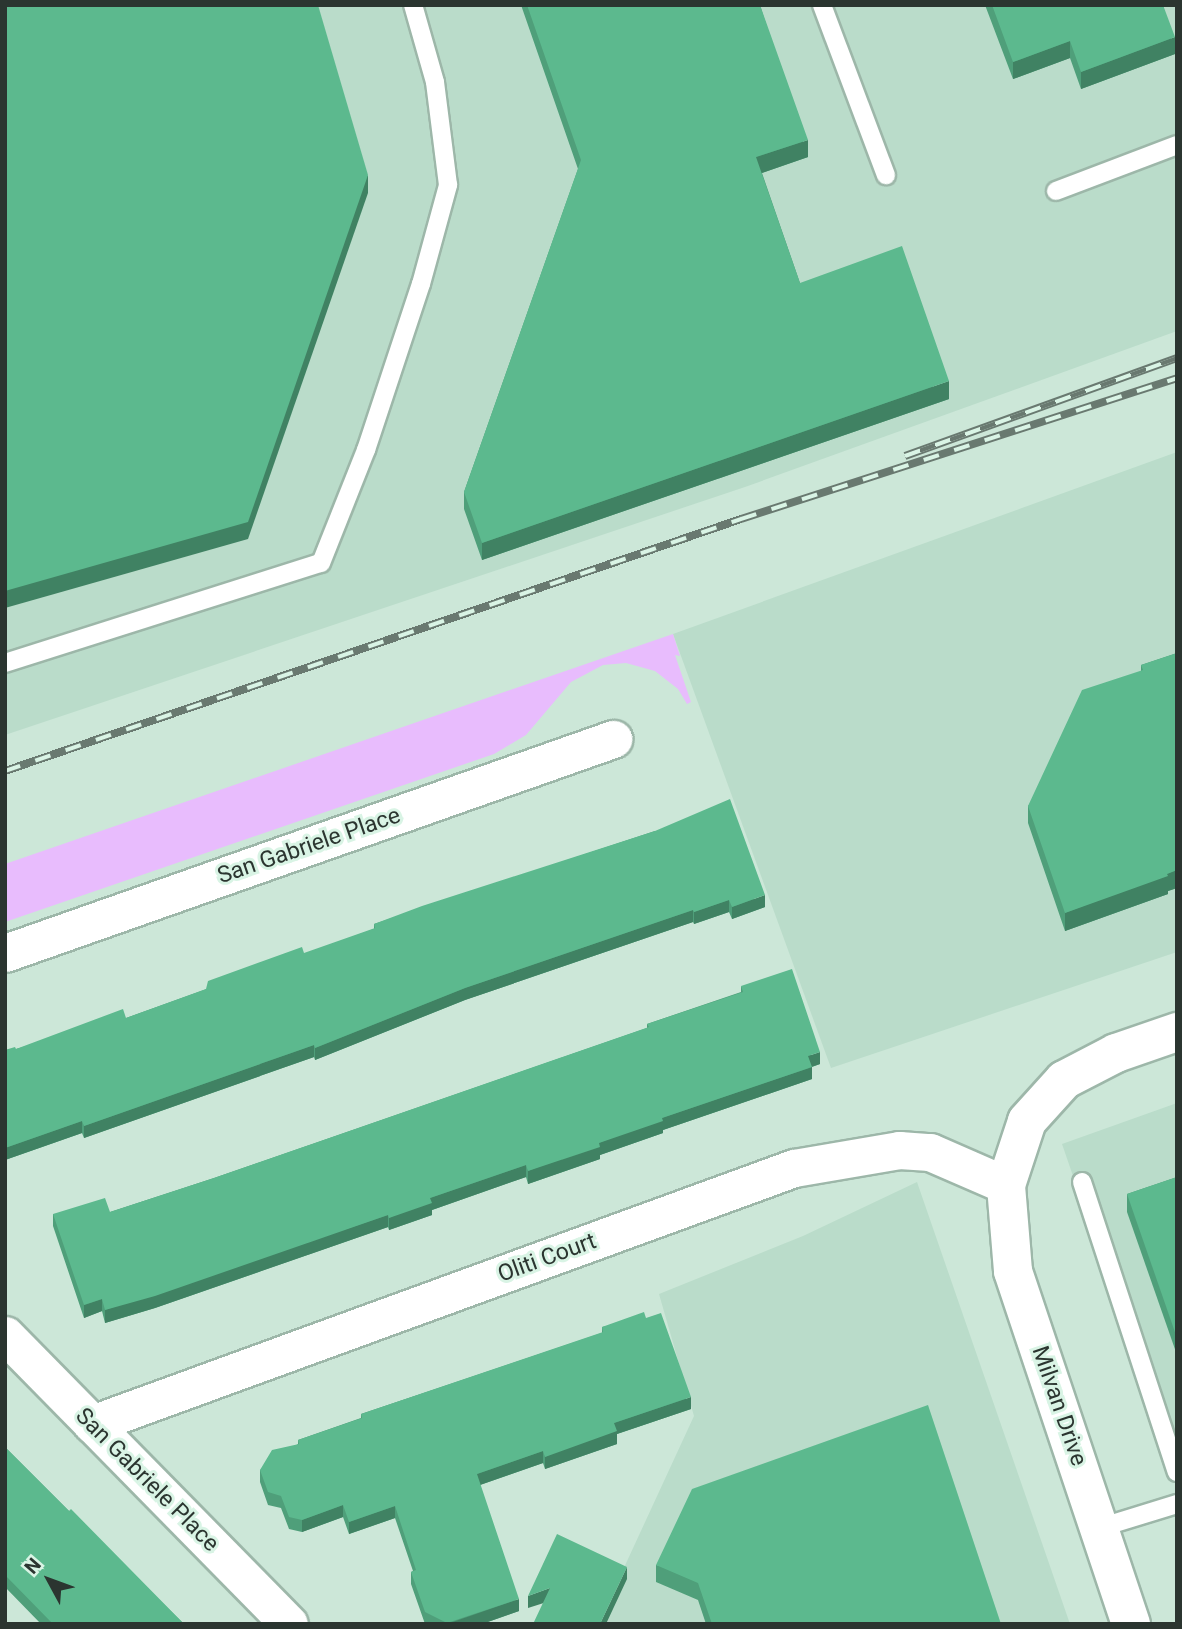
<!DOCTYPE html>
<html>
<head>
<meta charset="utf-8">
<style>
	body { margin:0 }
	#map { position:relative; width:1182px; height:1629px; overflow:hidden; background:#cce7d8; font-family:Roboto,sans-serif }
	div>[style] { position:absolute }
	[style*='--x'] { left:calc(var(--x)*1px); top:calc(var(--y)*1px); width:calc(var(--w)*1px); rotate:calc(var(--a)*1deg) }
	.built>* { inset:0; background:#badcca }
	.green>* { inset:0; background:#e8bcfd }
	.roads { filter:drop-shadow(2px 0 #9db7a9) drop-shadow(-2px 0 #9db7a9) drop-shadow(0 2px #9db7a9) drop-shadow(0 -2px #9db7a9) }
	.lane>* { height:18px; margin:-9px; padding:0 9px; transform-origin:9px; border-radius:9px; background:#fff }
	.street>* { height:37px; margin:-18.5px; padding:0 18.5px; transform-origin:18.5px; border-radius:18.5px; background:#fff }
	.secondary>* { height:38px; margin:-19px; padding:0 19px; transform-origin:19px; border-radius:19px; background:#fff }
	.rail>* { height:8px; margin-top:-4px; transform-origin:0; background:repeating-linear-gradient(90deg,#d9f4e5 0 16px,#697970 0 32px); box-sizing:border-box; border-block:2px solid #697970 }
	.wall>* { inset:0; background:#4f9f7a }
	.shaded-wall>* { inset:0; background:#408263 }
	.building>* { inset:0; background:#5cb98e }
	span { translate:-50% -50%; white-space:nowrap; text-align:center; line-height:1.15; -webkit-text-stroke:6px #d9f4e5; paint-order:stroke }
	.street-label { font-size:23px; color:#2b3530 }
	.frame { position:absolute; inset:0; border:7px solid #2b3530; pointer-events:none }
	.north { position:absolute; left:14px; top:1545px; width:70px; height:70px; -webkit-text-stroke:5px #d9f4e5; paint-order:stroke; rotate:311deg; font-size:19px; font-weight:700; line-height:28px; text-align:center; color:#2b3530 }
	.north::after { content:''; display:block; margin:auto; width:24px; height:32px; background:#2b3530; clip-path:polygon(50% 0,100% 100%,50% 72%,0 100%) }
</style>
</head>
<body>
<div id="map">
	<div class="built">
		<i style="clip-path:polygon(5px 5px,1177px 5px,1177px 331px,745px 487px,5px 735px)"></i>
		<i style="clip-path:polygon(1177px 452px,1177px 952px,831px 1068px,673px 634px)"></i>
		<i style="clip-path:polygon(1177px 1103px,1177px 1478px,1062px 1144px)"></i>
		<i style="clip-path:polygon(917px 1182px,1070px 1624px,598px 1624px,694px 1416px,659px 1294px,803px 1236px)"></i>
	</div>
	<div class="green">
		<i style="clip-path:polygon(673px 634px,680px 656px,675px 655px,691px 702px,687px 704px,678px 689px,655px 671px,626px 663px,603px 665px,571px 682px,526px 735px,494px 754px,5px 922px,5px 864px)"></i>
	</div>
	<div class="roads">
		<div class="lane">
			<i style="--x:822;--y:5;--w:182;--a:69.4"></i>
			<i style="--x:1056;--y:191;--w:129;--a:-20.8"></i>
			<i style="--x:5;--y:663;--w:331;--a:-17.6"></i>
			<i style="--x:321;--y:563;--w:122;--a:-68.3"></i>
			<i style="--x:366;--y:450;--w:175;--a:-71.7"></i>
			<i style="--x:421;--y:284;--w:103;--a:-74.7"></i>
			<i style="--x:448;--y:185;--w:104;--a:-97.2"></i>
			<i style="--x:435;--y:82;--w:80;--a:-105.9"></i>
			<i style="--x:1082;--y:1182;--w:305;--a:71.9"></i>
			<i style="--x:1099;--y:1528;--w:82;--a:-17.1"></i>
		</div>
		<div class="street">
			<i style="--x:5;--y:953;--w:645;--a:-19.39"></i>
			<i style="--x:5;--y:1335;--w:405;--a:45.5"></i>
			<i style="--x:92;--y:1424;--w:747;--a:-20.04"></i>
			<i style="--x:794;--y:1168;--w:107;--a:-9.7"></i>
			<i style="--x:899;--y:1150;--w:31;--a:4"></i>
			<i style="--x:930;--y:1152;--w:83;--a:23.5"></i>
		</div>
		<div class="secondary">
			<i style="--x:1131;--y:1624;--w:372;--a:-108.5"></i>
			<i style="--x:1013;--y:1271;--w:86;--a:-94.7"></i>
			<i style="--x:1006;--y:1185;--w:67;--a:-71.8"></i>
			<i style="--x:1027;--y:1121;--w:55;--a:-47.9"></i>
			<i style="--x:1064;--y:1080;--w:59;--a:-27.4"></i>
			<i style="--x:1116;--y:1053;--w:65;--a:-19"></i>
		</div>
	</div>
	<div class="rail">
		<i style="--x:905;--y:456;--w:289;--a:-19.8"></i>
		<i style="--x:5;--y:771;--w:778;--a:-18.9"></i>
		<i style="--x:741;--y:519;--w:458;--a:-17.9"></i>
	</div>
	<div class="wall">
		<i style="clip-path:polygon(521px 5px,760px 5px,808px 157px,762px 173px,800px 283px,949px 399px,482px 560px,464px 509px,464px 492px,578px 169px)"></i>
		<i style="clip-path:polygon(985px 5px,1163px 5px,1175px 54px,1081px 89px,1070px 58px,1013px 79px)"></i>
		<i style="clip-path:polygon(1177px 653px,1177px 888px,1168px 891px,1168px 894px,1065px 931px,1028px 823px,1028px 806px,1141px 671px,1141px 665px)"></i>
		<i style="clip-path:polygon(655px 831px,765px 907px,732px 919px,729px 912px,694px 924px,693px 922px,465px 1000px,315px 1060px,314px 1057px,84px 1138px,82px 1133px,5px 1160px,6px 1175px,5px 1175px,5px 1050px,16px 1049px,126px 1018px,374px 929px,374px 924px)"></i>
		<i style="clip-path:polygon(741px 986px,820px 1064px,812px 1067px,812px 1079px,663px 1130px,663px 1133px,600px 1155px,600px 1159px,528px 1184px,526px 1177px,432px 1210px,432px 1215px,389px 1230px,388px 1227px,155px 1308px,105px 1323px,102px 1311px,84px 1318px,53px 1226px,53px 1214px,110px 1212px,214px 1178px,647px 1028px,647px 1024px,741px 992px)"></i>
		<i style="clip-path:polygon(1177px 1177px,1177px 1355px,1127px 1212px,1127px 1194px)"></i>
		<i style="clip-path:polygon(646px 1318px,691px 1409px,617px 1434px,617px 1444px,545px 1469px,543px 1463px,480px 1485px,519px 1611px,482px 1624px,425px 1624px,411px 1584px,411px 1572px,413px 1571px,395px 1518px,349px 1534px,343px 1517px,302px 1532px,289px 1529px,281px 1508px,268px 1505px,260px 1482px,260px 1470px,298px 1444px,298px 1440px,361px 1418px,361px 1414px,602px 1333px,602px 1327px)"></i>
		<i style="clip-path:polygon(5px 1447px,69px 1511px,184px 1624px,41px 1624px,5px 1587px)"></i>
		<i style="clip-path:polygon(656px 1565px,1001px 1624px,706px 1624px,698px 1600px,656px 1582px)"></i>
	</div>
	<div class="shaded-wall">
		<i style="clip-path:polygon(1175px 37px,1175px 54px,1081px 89px,1081px 72px)"></i>
		<i style="clip-path:polygon(1070px 41px,1070px 58px,1013px 79px,1013px 62px)"></i>
		<i style="clip-path:polygon(808px 140px,808px 157px,756px 175px,756px 157px)"></i>
		<i style="clip-path:polygon(368px 175px,368px 193px,248px 539px,5px 608px,5px 591px)"></i>
		<i style="clip-path:polygon(949px 381px,949px 399px,482px 560px,482px 543px)"></i>
		<i style="clip-path:polygon(1177px 870px,1177px 888px,1168px 891px,1168px 894px,1065px 931px,1065px 913px)"></i>
		<i style="clip-path:polygon(765px 895px,765px 907px,732px 919px,732px 907px)"></i>
		<i style="clip-path:polygon(729px 900px,729px 912px,694px 924px,694px 912px)"></i>
		<i style="clip-path:polygon(693px 910px,693px 922px,465px 1000px,315px 1060px,315px 1048px,465px 988px)"></i>
		<i style="clip-path:polygon(314px 1045px,314px 1057px,84px 1138px,84px 1126px)"></i>
		<i style="clip-path:polygon(820px 1052px,820px 1064px,808px 1068px,808px 1056px)"></i>
		<i style="clip-path:polygon(812px 1067px,812px 1079px,663px 1130px,663px 1133px,600px 1155px,600px 1159px,528px 1184px,528px 1171px,662px 1118px)"></i>
		<i style="clip-path:polygon(82px 1121px,82px 1133px,5px 1160px,5px 1148px)"></i>
		<i style="clip-path:polygon(526px 1165px,526px 1177px,432px 1210px,432px 1215px,389px 1230px,389px 1218px,430px 1198px)"></i>
		<i style="clip-path:polygon(388px 1215px,388px 1227px,155px 1308px,105px 1323px,105px 1310px)"></i>
		<i style="clip-path:polygon(102px 1299px,102px 1311px,84px 1318px,84px 1305px)"></i>
		<i style="clip-path:polygon(691px 1397px,691px 1409px,617px 1434px,617px 1444px,545px 1469px,545px 1457px,614px 1423px)"></i>
		<i style="clip-path:polygon(543px 1451px,543px 1463px,477px 1486px,477px 1474px)"></i>
		<i style="clip-path:polygon(343px 1505px,343px 1517px,302px 1532px,302px 1520px)"></i>
		<i style="clip-path:polygon(395px 1506px,395px 1518px,349px 1534px,349px 1522px)"></i>
		<i style="clip-path:polygon(627px 1567px,627px 1579px,606px 1624px,600px 1624px)"></i>
		<i style="clip-path:polygon(550px 1588px,550px 1601px,528px 1608px,528px 1596px)"></i>
		<i style="clip-path:polygon(519px 1599px,519px 1611px,482px 1624px,447px 1624px)"></i>
	</div>
	<div class="building">
		<i style="clip-path:polygon(5px 5px,318px 5px,368px 175px,248px 522px,5px 591px)"></i>
		<i style="clip-path:polygon(527px 5px,760px 5px,808px 140px,756px 157px,800px 283px,902px 246px,949px 381px,482px 543px,464px 492px,581px 160px)"></i>
		<i style="clip-path:polygon(992px 5px,1163px 5px,1175px 37px,1081px 72px,1070px 41px,1013px 62px)"></i>
		<i style="clip-path:polygon(1177px 653px,1177px 870px,1167px 874px,1168px 876px,1065px 913px,1028px 806px,1082px 690px,1143px 670px,1141px 665px)"></i>
		<i style="clip-path:polygon(730px 799px,765px 895px,732px 907px,729px 900px,694px 912px,693px 910px,465px 988px,315px 1048px,314px 1045px,84px 1126px,82px 1121px,5px 1148px,5px 1050px,15px 1047px,16px 1049px,123px 1009px,126px 1018px,206px 989px,208px 981px,302px 947px,304px 953px,375px 928px,374px 924px,422px 906px,655px 831px)"></i>
		<i style="clip-path:polygon(792px 969px,820px 1052px,808px 1056px,812px 1067px,662px 1118px,663px 1121px,599px 1143px,600px 1147px,528px 1171px,526px 1165px,430px 1198px,432px 1203px,389px 1218px,388px 1215px,155px 1296px,105px 1310px,102px 1299px,84px 1305px,53px 1214px,105px 1198px,110px 1212px,214px 1178px,649px 1027px,647px 1024px,743px 992px,741px 986px)"></i>
		<i style="clip-path:polygon(1177px 1177px,1177px 1338px,1127px 1194px)"></i>
		<i style="clip-path:polygon(644px 1312px,646px 1318px,661px 1313px,691px 1397px,614px 1423px,617px 1431px,545px 1457px,543px 1451px,477px 1474px,519px 1599px,447px 1623px,425px 1612px,411px 1572px,416px 1570px,395px 1506px,349px 1522px,343px 1505px,302px 1520px,289px 1517px,281px 1496px,268px 1492px,260px 1470px,272px 1450px,299px 1444px,298px 1440px,362px 1418px,361px 1414px,603px 1332px,602px 1327px)"></i>
		<i style="clip-path:polygon(928px 1405px,1001px 1624px,712px 1624px,698px 1583px,656px 1565px,692px 1489px)"></i>
		<i style="clip-path:polygon(5px 1447px,69px 1511px,71px 1509px,184px 1624px,49px 1624px,51px 1622px,5px 1575px)"></i>
		<i style="clip-path:polygon(557px 1534px,627px 1567px,600px 1624px,533px 1624px,550px 1588px,528px 1596px)"></i>
	</div>
	<div class="street-label">
		<span style="left:309px;top:846px;rotate:-19deg">San Gabriele Place</span>
		<span style="left:547px;top:1258px;rotate:-20deg">Oliti Court</span>
		<span style="left:1059px;top:1406px;rotate:71deg">Milvan Drive</span>
		<span style="left:147px;top:1480px;rotate:45deg">San Gabriele Place</span>
	</div>
	<div class="frame"></div>
	<div class="north">N</div>
</div>
</body>
</html>
